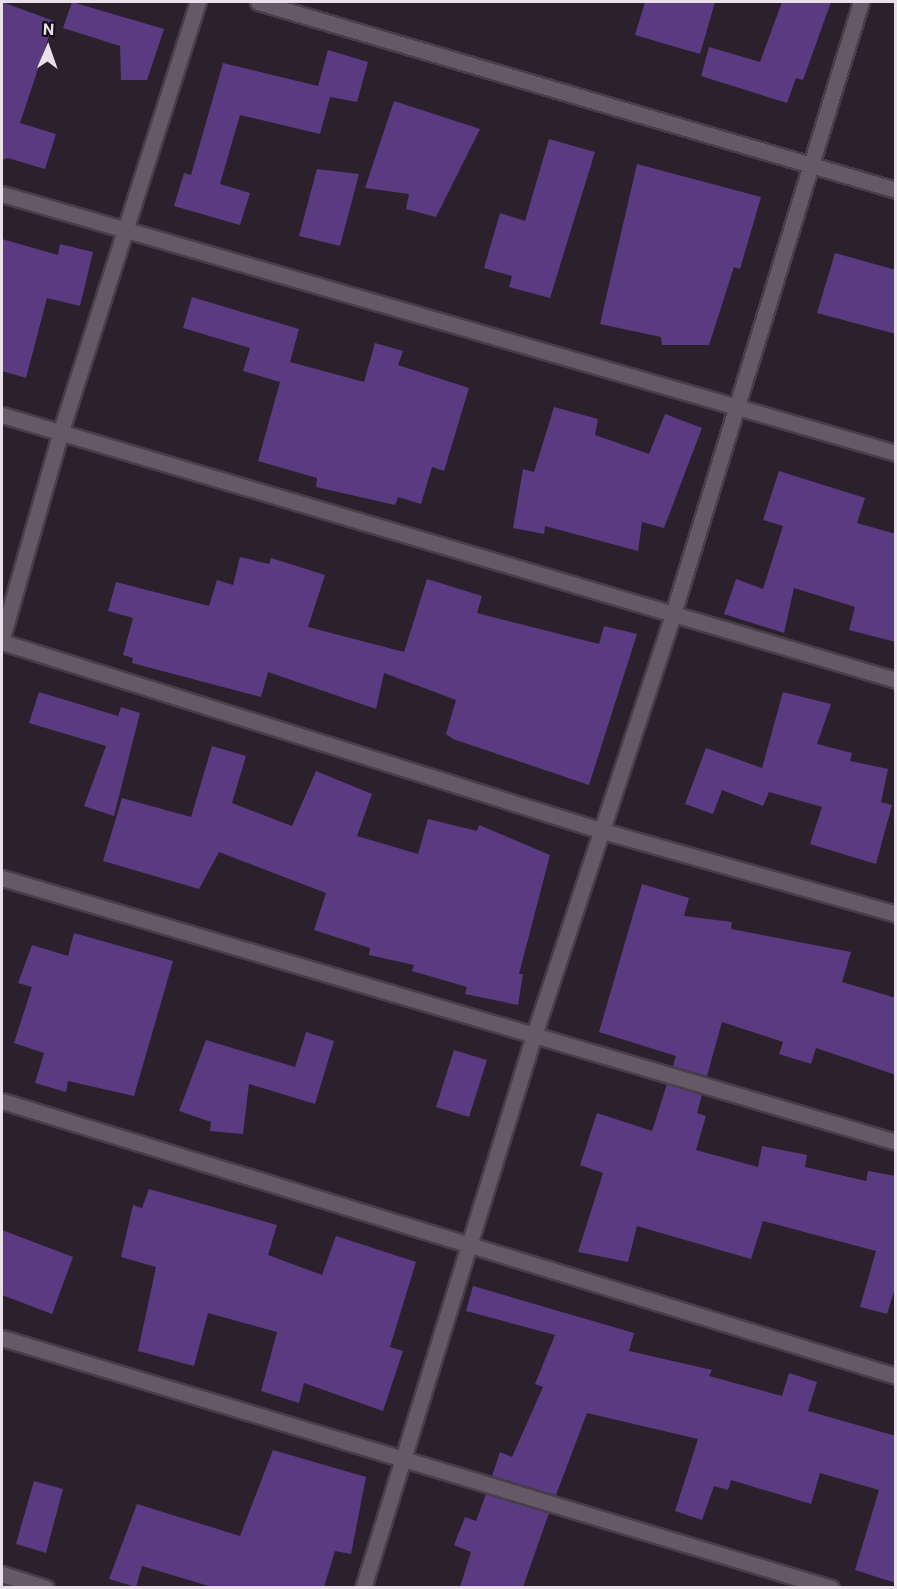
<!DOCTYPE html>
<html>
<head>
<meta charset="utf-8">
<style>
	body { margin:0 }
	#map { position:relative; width:897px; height:1589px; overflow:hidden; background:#2d202d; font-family:Roboto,sans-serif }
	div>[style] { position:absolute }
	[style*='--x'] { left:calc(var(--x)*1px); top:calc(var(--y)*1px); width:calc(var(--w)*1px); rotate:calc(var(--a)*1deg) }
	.building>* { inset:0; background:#5a3a80 }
	.roads { filter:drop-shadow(2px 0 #483d48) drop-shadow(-2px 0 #483d48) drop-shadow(0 2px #483d48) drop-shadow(0 -2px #483d48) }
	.minor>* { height:15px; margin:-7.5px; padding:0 7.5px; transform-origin:7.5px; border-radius:7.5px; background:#675867 }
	span { translate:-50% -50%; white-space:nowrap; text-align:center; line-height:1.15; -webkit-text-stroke:5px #120c12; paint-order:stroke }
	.frame { position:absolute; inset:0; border:3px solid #e9e0e9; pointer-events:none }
	.north { position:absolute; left:18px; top:18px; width:60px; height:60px; -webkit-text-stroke:4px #120c12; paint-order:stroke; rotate:2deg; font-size:16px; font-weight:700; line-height:24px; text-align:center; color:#e9e0e9 }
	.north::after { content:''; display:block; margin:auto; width:21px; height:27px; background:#e9e0e9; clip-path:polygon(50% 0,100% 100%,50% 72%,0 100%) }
</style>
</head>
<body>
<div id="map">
	<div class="building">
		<i style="clip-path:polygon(2px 2px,54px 21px,20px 123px,56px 134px,45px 169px,8px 158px,2px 160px)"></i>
		<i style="clip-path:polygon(72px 2px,164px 29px,147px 80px,121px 80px,120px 46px,63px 28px)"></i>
		<i style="clip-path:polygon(645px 2px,715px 2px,700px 54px,635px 35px)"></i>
		<i style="clip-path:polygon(782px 2px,831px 2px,803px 80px,796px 78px,787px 103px,701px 76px,709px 47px,760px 62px)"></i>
		<i style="clip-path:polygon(328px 50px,368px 62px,357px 102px,330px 97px,320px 134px,240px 115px,220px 184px,250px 193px,240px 225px,174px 206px,184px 173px,191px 175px,223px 63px,318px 86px)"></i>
		<i style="clip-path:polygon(394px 101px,480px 129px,436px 217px,406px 209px,409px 194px,365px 188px)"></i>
		<i style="clip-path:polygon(549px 139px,595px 152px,550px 298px,509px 287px,512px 276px,484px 268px,500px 213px,525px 221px)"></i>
		<i style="clip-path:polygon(637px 164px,761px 197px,740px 269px,734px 267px,709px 345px,662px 345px,661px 337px,600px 324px)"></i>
		<i style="clip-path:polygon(317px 169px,359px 174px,340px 246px,299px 236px)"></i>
		<i style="clip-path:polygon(2px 239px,58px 255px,60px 244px,93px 252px,80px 306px,47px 298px,26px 378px,2px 371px)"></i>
		<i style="clip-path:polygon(835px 253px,896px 270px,896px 334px,817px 313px)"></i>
		<i style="clip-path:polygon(192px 297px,299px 329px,290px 362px,364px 382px,375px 343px,403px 351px,398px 365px,469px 388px,444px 471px,432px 467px,421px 504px,398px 497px,395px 505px,316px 487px,317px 478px,258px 461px,280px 382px,243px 371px,250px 348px,183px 328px)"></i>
		<i style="clip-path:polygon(554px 407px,598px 419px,595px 435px,649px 454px,665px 414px,702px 428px,664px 528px,642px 522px,638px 551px,545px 526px,544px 534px,513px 528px,523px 469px,534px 472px)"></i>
		<i style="clip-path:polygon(779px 471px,865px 498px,857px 523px,896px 534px,896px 642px,849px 630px,855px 607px,794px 588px,784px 633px,724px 614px,736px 579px,763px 589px,783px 526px,763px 520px)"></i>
		<i style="clip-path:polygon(240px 557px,269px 564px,271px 558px,325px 575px,308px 627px,404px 652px,427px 579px,482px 596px,477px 613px,599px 644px,604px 626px,637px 634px,589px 785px,453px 739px,446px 734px,456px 700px,384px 673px,376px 709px,268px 672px,261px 697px,132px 663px,133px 658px,123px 655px,133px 618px,108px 611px,116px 582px,209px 606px,217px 580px,233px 585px)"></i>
		<i style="clip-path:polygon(39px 692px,118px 716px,121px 707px,140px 713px,114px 816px,84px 806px,106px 746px,29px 723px)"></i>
		<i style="clip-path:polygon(783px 692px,831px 704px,817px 744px,852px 753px,850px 761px,888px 769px,881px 802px,892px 805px,876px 864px,810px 844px,822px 807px,769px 792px,763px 806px,722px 790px,713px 814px,685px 804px,706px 748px,762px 768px)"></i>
		<i style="clip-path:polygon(212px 746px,246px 756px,232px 803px,292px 826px,316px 771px,372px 794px,357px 836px,418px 854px,428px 819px,477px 831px,479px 825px,550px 855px,519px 974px,523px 974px,518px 1005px,465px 994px,467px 987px,412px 971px,414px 965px,369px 955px,370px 948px,314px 930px,326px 893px,219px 852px,199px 889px,103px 861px,122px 798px,191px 817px)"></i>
		<i style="clip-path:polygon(642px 884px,689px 898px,684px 916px,732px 922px,731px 929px,851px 952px,842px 982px,896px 998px,896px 1075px,816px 1048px,811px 1064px,779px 1054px,783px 1042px,722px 1022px,707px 1076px,673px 1066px,676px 1056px,599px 1032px)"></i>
		<i style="clip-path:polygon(74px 933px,173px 961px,134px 1096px,68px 1081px,66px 1092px,35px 1083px,44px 1053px,14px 1043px,32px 987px,18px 983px,32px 945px,68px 956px)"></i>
		<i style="clip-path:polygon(306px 1032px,334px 1041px,315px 1104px,249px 1084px,243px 1134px,210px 1131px,211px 1122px,179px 1111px,206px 1040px,295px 1067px)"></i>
		<i style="clip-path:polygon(454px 1050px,487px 1060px,469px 1117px,436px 1107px)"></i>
		<i style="clip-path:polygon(667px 1084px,702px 1095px,697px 1113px,706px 1116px,696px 1150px,758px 1167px,762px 1146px,807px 1155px,805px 1167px,866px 1181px,868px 1171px,896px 1176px,896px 1285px,887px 1314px,860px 1307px,876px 1251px,763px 1221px,751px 1259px,637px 1226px,628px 1262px,578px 1252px,603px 1173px,580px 1165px,597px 1113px,652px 1131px)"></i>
		<i style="clip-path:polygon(149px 1189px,277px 1225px,268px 1255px,322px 1275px,336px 1236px,416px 1262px,390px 1347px,403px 1351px,383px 1411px,304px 1383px,299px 1403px,261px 1391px,277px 1332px,208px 1313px,194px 1366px,138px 1351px,156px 1267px,121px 1257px,133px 1205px,142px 1208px)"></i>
		<i style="clip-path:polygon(2px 1230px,73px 1257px,52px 1314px,2px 1295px)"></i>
		<i style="clip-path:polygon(473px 1286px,634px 1333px,629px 1351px,712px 1370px,709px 1376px,782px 1396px,789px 1373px,817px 1382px,808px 1411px,896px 1436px,896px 1583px,855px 1570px,879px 1490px,820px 1473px,811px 1504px,731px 1480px,728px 1490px,714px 1486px,702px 1520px,675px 1511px,698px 1439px,587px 1413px,556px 1495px,492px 1476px,500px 1452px,512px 1457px,543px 1387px,535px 1384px,555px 1335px,466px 1311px)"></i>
		<i style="clip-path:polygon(273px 1450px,366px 1477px,351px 1554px,335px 1551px,324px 1587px,212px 1587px,142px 1566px,136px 1587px,109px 1579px,137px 1504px,240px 1536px)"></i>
		<i style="clip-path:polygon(34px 1481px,63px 1489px,46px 1553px,16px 1544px)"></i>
		<i style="clip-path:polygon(486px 1494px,549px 1513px,523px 1587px,460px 1587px,471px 1552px,454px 1545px,465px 1517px,476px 1521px)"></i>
	</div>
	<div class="roads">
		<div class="minor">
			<i style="--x:258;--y:2;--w:665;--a:16.42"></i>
			<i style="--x:2;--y:194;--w:931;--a:16.16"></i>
			<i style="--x:2;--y:415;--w:932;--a:16.51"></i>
			<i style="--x:2;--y:638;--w:212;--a:-74.1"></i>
			<i style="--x:60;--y:434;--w:454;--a:-72.3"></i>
			<i style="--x:2;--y:642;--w:630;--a:17.46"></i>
			<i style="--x:603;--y:831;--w:305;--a:15.8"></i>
			<i style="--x:2;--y:878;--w:932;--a:16.45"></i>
			<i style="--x:2;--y:1101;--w:935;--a:17.1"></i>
			<i style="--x:2;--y:1338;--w:866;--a:16.78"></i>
			<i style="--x:2;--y:1574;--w:46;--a:17.7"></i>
			<i style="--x:363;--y:1588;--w:579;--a:-72.82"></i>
			<i style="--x:534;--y:1035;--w:440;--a:-71.7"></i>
			<i style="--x:672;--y:617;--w:643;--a:-72.92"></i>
		</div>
	</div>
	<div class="frame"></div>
	<div class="north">N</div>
</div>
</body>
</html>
